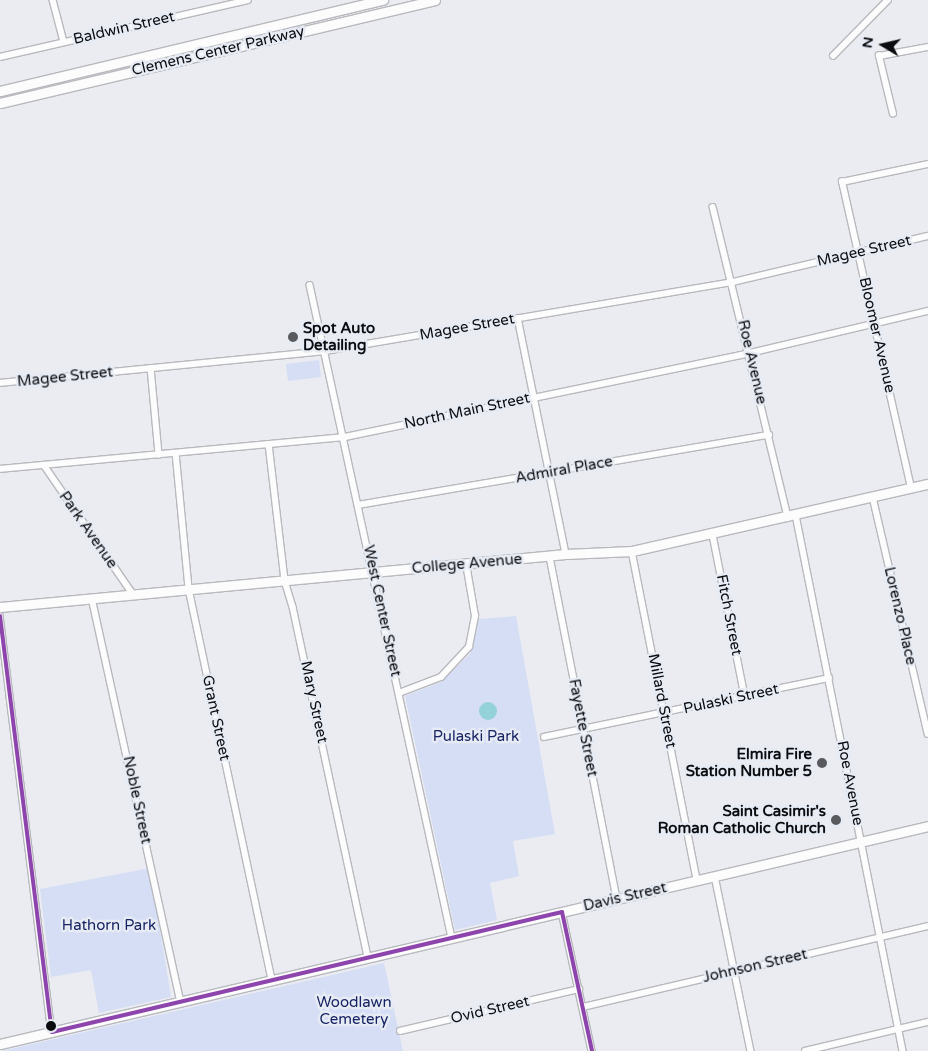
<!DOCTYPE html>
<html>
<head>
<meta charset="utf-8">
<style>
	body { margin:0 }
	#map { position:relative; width:928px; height:1051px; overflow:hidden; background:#eaecf1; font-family:"Varela Round",sans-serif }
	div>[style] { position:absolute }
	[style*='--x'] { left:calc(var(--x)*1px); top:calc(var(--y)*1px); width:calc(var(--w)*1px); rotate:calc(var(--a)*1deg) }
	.green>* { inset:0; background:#d6def6 }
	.water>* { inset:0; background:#95d1d8 }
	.round { border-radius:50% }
	.roads { filter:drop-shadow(1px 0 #b8b9bd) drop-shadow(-1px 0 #b8b9bd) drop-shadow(0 1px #b8b9bd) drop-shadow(0 -1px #b8b9bd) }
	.street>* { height:5.5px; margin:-2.75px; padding:0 2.75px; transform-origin:2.75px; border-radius:2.75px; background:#fcfcfd }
	.secondary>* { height:9px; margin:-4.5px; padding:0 4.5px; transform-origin:4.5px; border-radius:4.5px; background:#fcfcfd }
	.primary>* { height:9px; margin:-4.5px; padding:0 4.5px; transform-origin:4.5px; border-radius:4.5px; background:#fcfcfd }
	.bus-1>* { height:4px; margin:-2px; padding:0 2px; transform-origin:2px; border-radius:2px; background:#8e44ad }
	.dots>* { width:14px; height:14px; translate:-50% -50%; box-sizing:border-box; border:2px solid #e7ebf4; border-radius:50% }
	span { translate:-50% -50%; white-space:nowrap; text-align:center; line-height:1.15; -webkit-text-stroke:5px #e7ebf4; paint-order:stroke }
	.street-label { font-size:15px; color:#0b0c0f }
	.poi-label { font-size:15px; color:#0b0c0f; font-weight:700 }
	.left { translate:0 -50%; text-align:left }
	.right { translate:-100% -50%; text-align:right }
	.park-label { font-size:15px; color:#172464 }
	.north { position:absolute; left:858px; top:20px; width:50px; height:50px; -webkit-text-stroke:4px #e7ebf4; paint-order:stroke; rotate:279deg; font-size:14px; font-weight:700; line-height:20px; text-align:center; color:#0b0c0f }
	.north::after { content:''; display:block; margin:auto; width:18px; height:22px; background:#0b0c0f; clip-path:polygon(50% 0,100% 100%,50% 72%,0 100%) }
</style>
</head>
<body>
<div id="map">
	<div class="green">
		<i style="clip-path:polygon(319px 360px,321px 377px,288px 381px,286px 364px)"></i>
		<i style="clip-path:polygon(516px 616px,555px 834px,513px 841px,519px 876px,490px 883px,497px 920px,455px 930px,405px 696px,441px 682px,470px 654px,479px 619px)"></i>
		<i style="clip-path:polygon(150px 868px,171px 997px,99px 1013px,91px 970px,51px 977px,40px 889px)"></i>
		<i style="clip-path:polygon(384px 963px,403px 1051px,2px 1051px)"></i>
	</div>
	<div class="water">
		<i class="round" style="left:479px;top:702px;width:18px;height:18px"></i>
	</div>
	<div class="roads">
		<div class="street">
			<i style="--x:53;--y:0;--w:43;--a:75.3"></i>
			<i style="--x:833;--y:56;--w:78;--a:-45.5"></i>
			<i style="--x:0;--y:57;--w:254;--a:-12.9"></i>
			<i style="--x:893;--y:114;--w:60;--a:-103.6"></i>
			<i style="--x:879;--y:56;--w:50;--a:-10.4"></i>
			<i style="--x:713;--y:207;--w:320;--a:76.4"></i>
			<i style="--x:310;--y:285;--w:668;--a:77.73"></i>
			<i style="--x:518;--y:318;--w:241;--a:78.5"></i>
			<i style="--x:151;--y:368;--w:87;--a:84.7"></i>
			<i style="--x:0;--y:383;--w:327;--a:-5.6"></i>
			<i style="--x:325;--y:351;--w:414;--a:-9.6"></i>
			<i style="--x:733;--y:282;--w:200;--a:-13.3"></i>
			<i style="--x:269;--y:444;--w:138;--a:83.3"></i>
			<i style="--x:285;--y:581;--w:27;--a:73"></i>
			<i style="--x:293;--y:607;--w:359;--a:77.9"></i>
			<i style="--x:176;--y:453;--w:137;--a:84.5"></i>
			<i style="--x:189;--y:589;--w:400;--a:78"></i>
			<i style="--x:44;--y:465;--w:157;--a:55.4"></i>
			<i style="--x:0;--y:469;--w:346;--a:-5.3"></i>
			<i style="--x:345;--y:437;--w:414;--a:-11.7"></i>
			<i style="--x:750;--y:353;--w:183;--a:-13.3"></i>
			<i style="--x:911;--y:488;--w:314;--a:-102.7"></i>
			<i style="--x:842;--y:182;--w:88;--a:-11.8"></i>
			<i style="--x:873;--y:497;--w:243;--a:76.9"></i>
			<i style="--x:358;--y:505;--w:417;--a:-9.7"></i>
			<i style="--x:796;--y:515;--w:547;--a:78.71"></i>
			<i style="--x:713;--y:535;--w:164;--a:78.8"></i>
			<i style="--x:632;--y:551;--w:335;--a:78.8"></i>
			<i style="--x:550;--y:557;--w:349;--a:78.9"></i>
			<i style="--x:92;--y:598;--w:414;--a:77.6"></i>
			<i style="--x:0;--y:616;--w:419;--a:82.9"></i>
			<i style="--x:399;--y:693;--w:45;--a:-20.9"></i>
			<i style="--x:441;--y:677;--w:41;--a:-47"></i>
			<i style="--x:469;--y:647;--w:32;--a:-79"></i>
			<i style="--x:475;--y:616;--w:53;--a:-99.8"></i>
			<i style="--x:544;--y:737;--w:291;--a:-11.7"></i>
			<i style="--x:715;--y:876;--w:179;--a:78.4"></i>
			<i style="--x:562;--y:912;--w:142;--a:77.8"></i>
			<i style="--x:583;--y:1007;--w:354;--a:-13.2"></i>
			<i style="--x:400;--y:1031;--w:184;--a:-13.2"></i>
			<i style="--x:805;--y:1051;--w:126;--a:-13.3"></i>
		</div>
		<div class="secondary">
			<i style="--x:0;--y:1044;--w:953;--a:-13.22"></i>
		</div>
		<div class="primary">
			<i style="--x:0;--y:91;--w:394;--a:-13.4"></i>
			<i style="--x:0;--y:103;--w:447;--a:-13.3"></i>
			<i style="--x:0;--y:607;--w:568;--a:-5.35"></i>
			<i style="--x:566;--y:554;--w:66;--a:-2.6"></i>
			<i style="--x:632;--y:551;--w:303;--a:-12.8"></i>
		</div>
	</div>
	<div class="bus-1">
		<i style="--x:0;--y:616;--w:419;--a:82.9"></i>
		<i style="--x:52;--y:1032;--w:524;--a:-13.24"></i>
		<i style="--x:562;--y:912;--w:142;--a:77.8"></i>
	</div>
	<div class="dots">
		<i style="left:293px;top:337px;background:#595a5e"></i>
		<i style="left:822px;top:763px;background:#595a5e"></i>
		<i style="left:836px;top:820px;background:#595a5e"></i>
		<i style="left:51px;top:1026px;background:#0b0c0f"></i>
	</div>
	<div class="street-label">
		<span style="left:124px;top:28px;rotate:-13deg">Baldwin Street</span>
		<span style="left:218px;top:51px;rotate:-13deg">Clemens Center Parkway</span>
		<span style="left:864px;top:251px;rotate:-13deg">Magee Street</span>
		<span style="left:467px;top:327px;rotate:-10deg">Magee Street</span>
		<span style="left:877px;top:335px;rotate:77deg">Bloomer Avenue</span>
		<span style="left:752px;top:362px;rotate:77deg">Roe Avenue</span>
		<span style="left:65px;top:377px;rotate:-6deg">Magee Street</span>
		<span style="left:467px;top:411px;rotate:-12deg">North Main Street</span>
		<span style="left:564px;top:470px;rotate:-10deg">Admiral Place</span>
		<span style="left:88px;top:530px;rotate:55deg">Park Avenue</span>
		<span style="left:467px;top:564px;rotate:-5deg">College Avenue</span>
		<span style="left:382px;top:611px;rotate:78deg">West Center Street</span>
		<span style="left:729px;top:615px;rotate:79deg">Fitch Street</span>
		<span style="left:900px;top:616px;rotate:77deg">Lorenzo Place</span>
		<span style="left:731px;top:699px;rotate:-12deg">Pulaski Street</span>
		<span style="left:662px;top:701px;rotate:79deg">Millard Street</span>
		<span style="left:314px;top:702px;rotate:78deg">Mary Street</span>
		<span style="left:216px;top:718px;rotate:78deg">Grant Street</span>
		<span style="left:583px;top:728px;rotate:79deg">Fayette Street</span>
		<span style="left:850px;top:783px;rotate:79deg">Roe Avenue</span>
		<span style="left:137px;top:800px;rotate:78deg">Noble Street</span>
		<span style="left:625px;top:897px;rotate:-13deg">Davis Street</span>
		<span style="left:755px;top:966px;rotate:-13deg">Johnson Street</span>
		<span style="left:490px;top:1010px;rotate:-13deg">Ovid Street</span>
	</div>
	<div class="poi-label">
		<span class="left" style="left:303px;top:337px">Spot Auto<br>Detailing</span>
		<span class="right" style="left:812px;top:763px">Elmira Fire<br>Station Number 5</span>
		<span class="right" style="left:826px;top:820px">Saint Casimir's<br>Roman Catholic Church</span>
	</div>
	<div class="park-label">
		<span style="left:476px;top:737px">Pulaski Park</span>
		<span style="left:109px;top:926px">Hathorn Park</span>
		<span style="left:354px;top:1011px">Woodlawn<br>Cemetery</span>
	</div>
	<div class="north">N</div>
</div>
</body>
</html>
